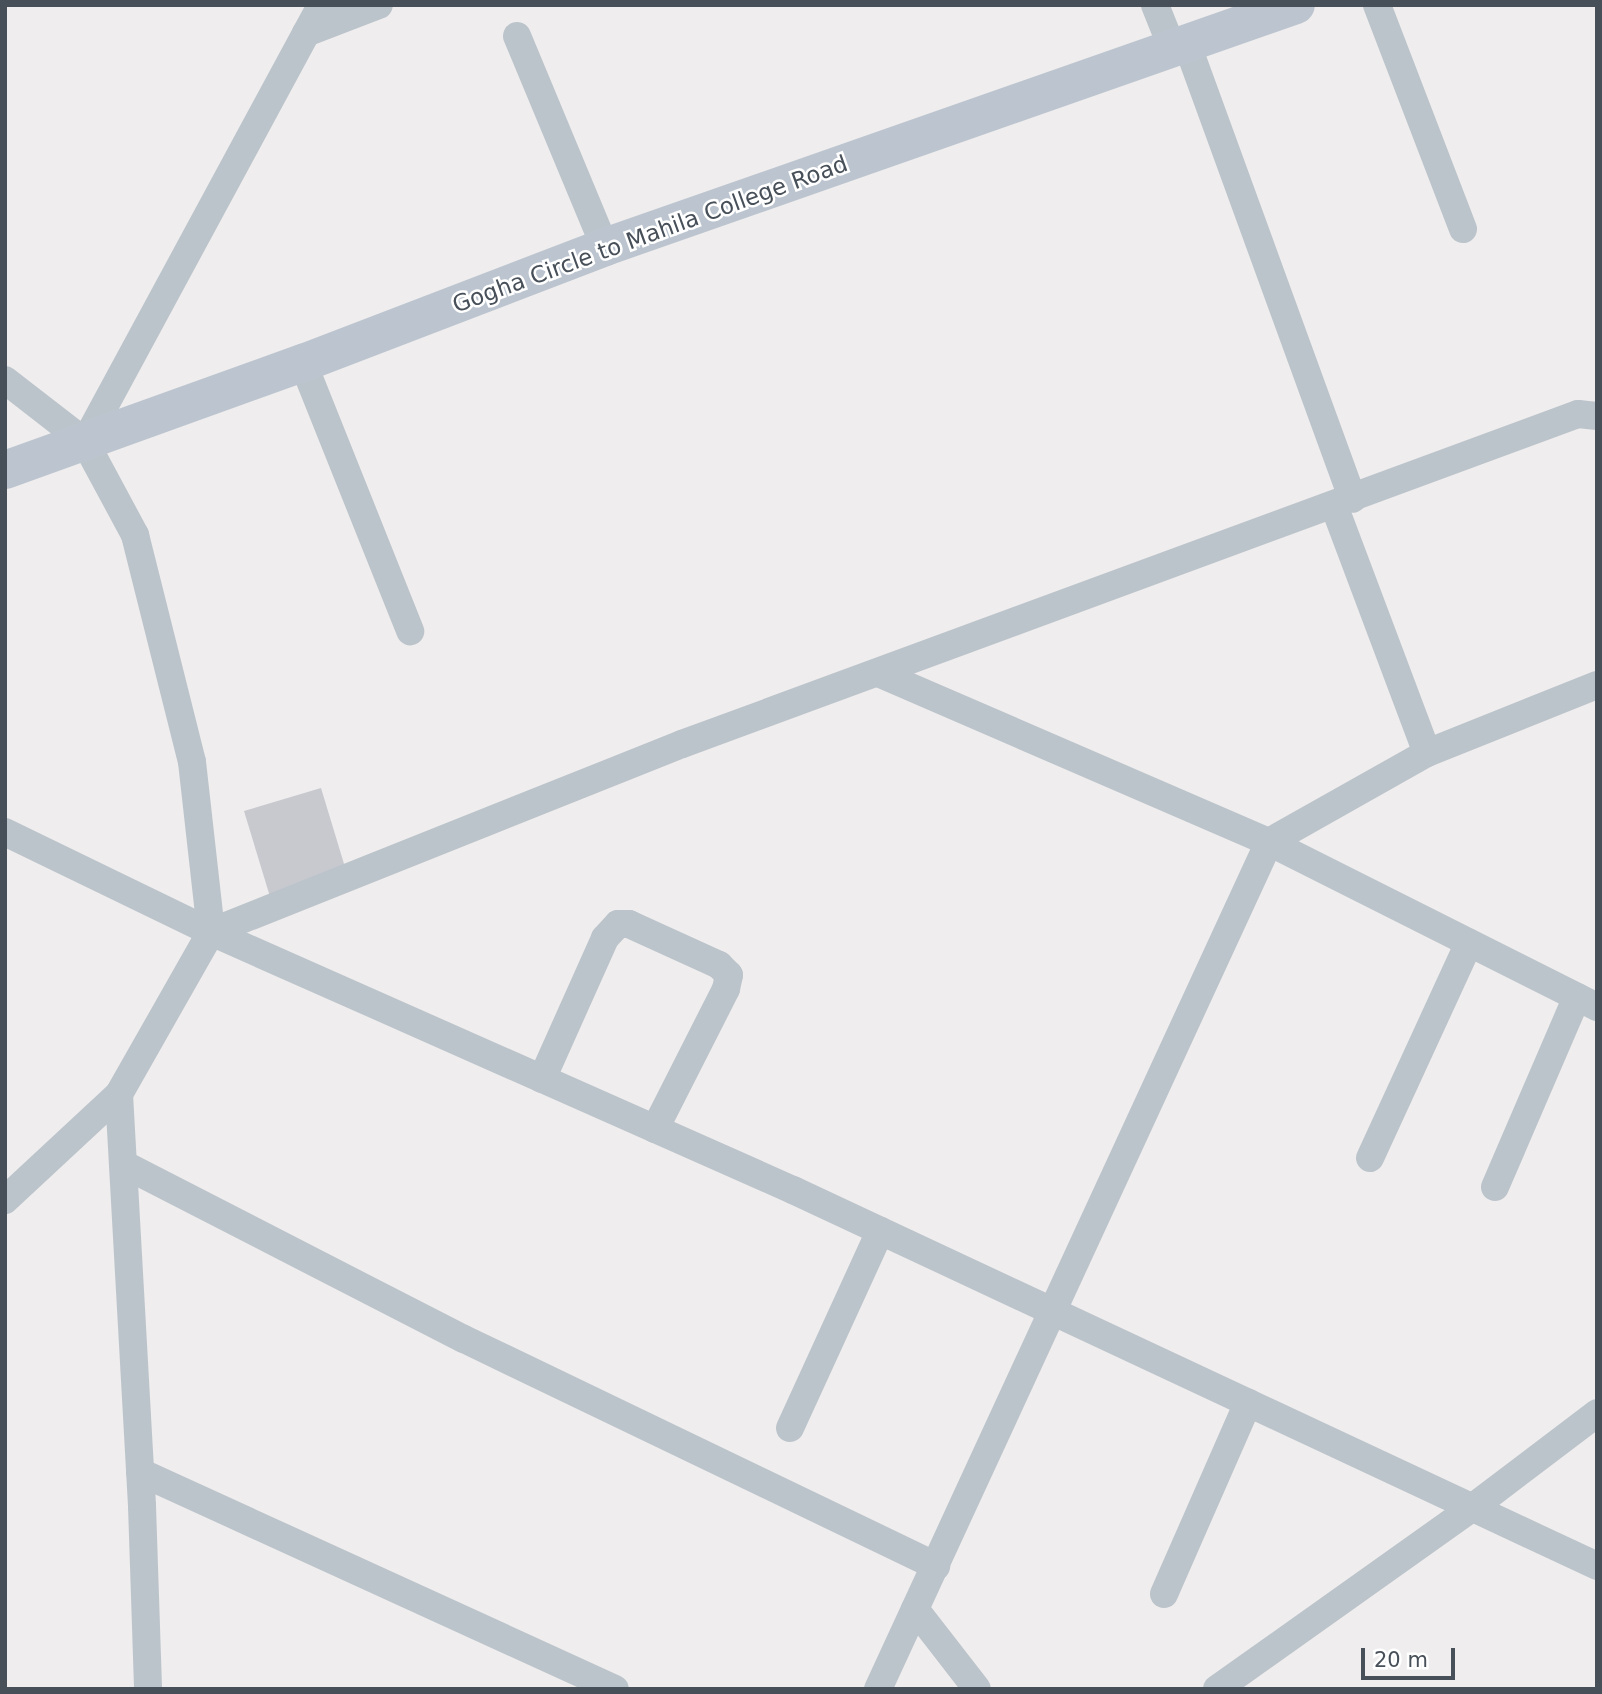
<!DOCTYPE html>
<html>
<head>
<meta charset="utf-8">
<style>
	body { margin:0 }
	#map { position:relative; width:1602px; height:1694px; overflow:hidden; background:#efeded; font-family:"DejaVu Sans",sans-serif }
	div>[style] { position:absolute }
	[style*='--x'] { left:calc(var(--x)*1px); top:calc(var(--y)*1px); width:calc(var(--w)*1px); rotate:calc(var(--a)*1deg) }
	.building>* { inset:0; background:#c7c9cf }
	.minor>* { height:28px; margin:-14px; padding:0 14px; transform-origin:14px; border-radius:14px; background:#bcc4cb }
	.secondary>* { height:38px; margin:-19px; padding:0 19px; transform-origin:19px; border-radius:19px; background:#bcc5cf }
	span { translate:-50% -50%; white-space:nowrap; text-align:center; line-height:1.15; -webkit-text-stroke:5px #fff; paint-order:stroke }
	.street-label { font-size:23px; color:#474f58 }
	.frame { position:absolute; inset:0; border:7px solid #474f58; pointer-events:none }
	.scale { position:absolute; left:1361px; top:1648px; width:94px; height:32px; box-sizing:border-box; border:4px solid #474f58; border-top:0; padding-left:9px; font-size:21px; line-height:24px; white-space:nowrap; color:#474f58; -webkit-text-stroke:5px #fff; paint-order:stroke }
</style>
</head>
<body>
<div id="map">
	<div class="building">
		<i style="clip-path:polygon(321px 788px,348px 877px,271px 900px,244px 811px)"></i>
	</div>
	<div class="minor">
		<i style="--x:1155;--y:5;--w:48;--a:68.2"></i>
		<i style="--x:1377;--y:5;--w:240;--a:69"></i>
		<i style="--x:306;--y:33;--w:78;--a:-21"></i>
		<i style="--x:517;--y:36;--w:229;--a:67.4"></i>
		<i style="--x:1187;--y:44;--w:484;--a:70"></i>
		<i style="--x:303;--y:363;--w:289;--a:68.2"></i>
		<i style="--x:5;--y:380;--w:101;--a:37.8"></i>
		<i style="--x:85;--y:442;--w:106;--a:61.7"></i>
		<i style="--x:135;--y:535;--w:234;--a:75.9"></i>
		<i style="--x:192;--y:762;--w:171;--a:83.6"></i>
		<i style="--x:211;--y:932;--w:186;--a:119.6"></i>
		<i style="--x:119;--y:1094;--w:156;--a:137.1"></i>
		<i style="--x:85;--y:442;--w:497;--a:-61.6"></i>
		<i style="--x:878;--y:673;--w:426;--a:23.4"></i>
		<i style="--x:1269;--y:842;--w:181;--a:-29.4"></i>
		<i style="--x:1427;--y:753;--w:264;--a:-110.6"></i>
		<i style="--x:1427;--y:753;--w:183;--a:-21.8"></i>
		<i style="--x:5;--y:832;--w:229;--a:25.9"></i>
		<i style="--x:211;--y:932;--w:637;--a:23.91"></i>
		<i style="--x:793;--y:1190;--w:888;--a:25.06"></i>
		<i style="--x:211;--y:932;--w:507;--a:-21.76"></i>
		<i style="--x:682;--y:744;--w:955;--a:-20.22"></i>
		<i style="--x:1578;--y:414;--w:19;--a:6"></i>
		<i style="--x:542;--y:1079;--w:154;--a:-65.9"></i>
		<i style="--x:605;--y:938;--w:19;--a:-47"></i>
		<i style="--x:618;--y:924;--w:11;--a:0"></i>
		<i style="--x:629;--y:924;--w:99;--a:24.5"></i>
		<i style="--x:719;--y:965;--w:14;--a:45"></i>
		<i style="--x:729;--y:975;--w:14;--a:102"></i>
		<i style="--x:726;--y:989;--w:157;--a:116.9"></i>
		<i style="--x:119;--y:1094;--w:413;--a:86.8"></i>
		<i style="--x:142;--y:1506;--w:183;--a:88.1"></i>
		<i style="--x:1370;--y:1158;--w:237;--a:-65.3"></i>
		<i style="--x:123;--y:1164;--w:383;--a:27.2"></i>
		<i style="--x:464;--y:1339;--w:524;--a:25.68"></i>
		<i style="--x:1495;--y:1187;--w:207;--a:-66.7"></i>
		<i style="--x:790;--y:1428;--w:217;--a:-65.4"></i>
		<i style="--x:140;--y:1472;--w:522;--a:24.55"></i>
		<i style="--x:1164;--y:1594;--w:209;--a:-66.3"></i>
		<i style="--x:915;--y:1609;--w:101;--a:52.2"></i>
		<i style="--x:878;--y:1689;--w:933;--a:-65.22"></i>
		<i style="--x:1269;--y:842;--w:367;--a:26.7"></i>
		<i style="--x:1217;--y:1689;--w:313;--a:-35.4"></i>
		<i style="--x:1472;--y:1508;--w:157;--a:-37.2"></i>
	</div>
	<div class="secondary">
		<i style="--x:5;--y:470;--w:317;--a:-19.8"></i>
		<i style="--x:303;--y:363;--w:324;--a:-21"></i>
		<i style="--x:605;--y:247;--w:732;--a:-19.3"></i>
	</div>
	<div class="street-label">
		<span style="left:650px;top:234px;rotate:-20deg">Gogha Circle to Mahila College Road</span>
	</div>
	<div class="frame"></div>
	<div class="scale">20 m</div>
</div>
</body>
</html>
